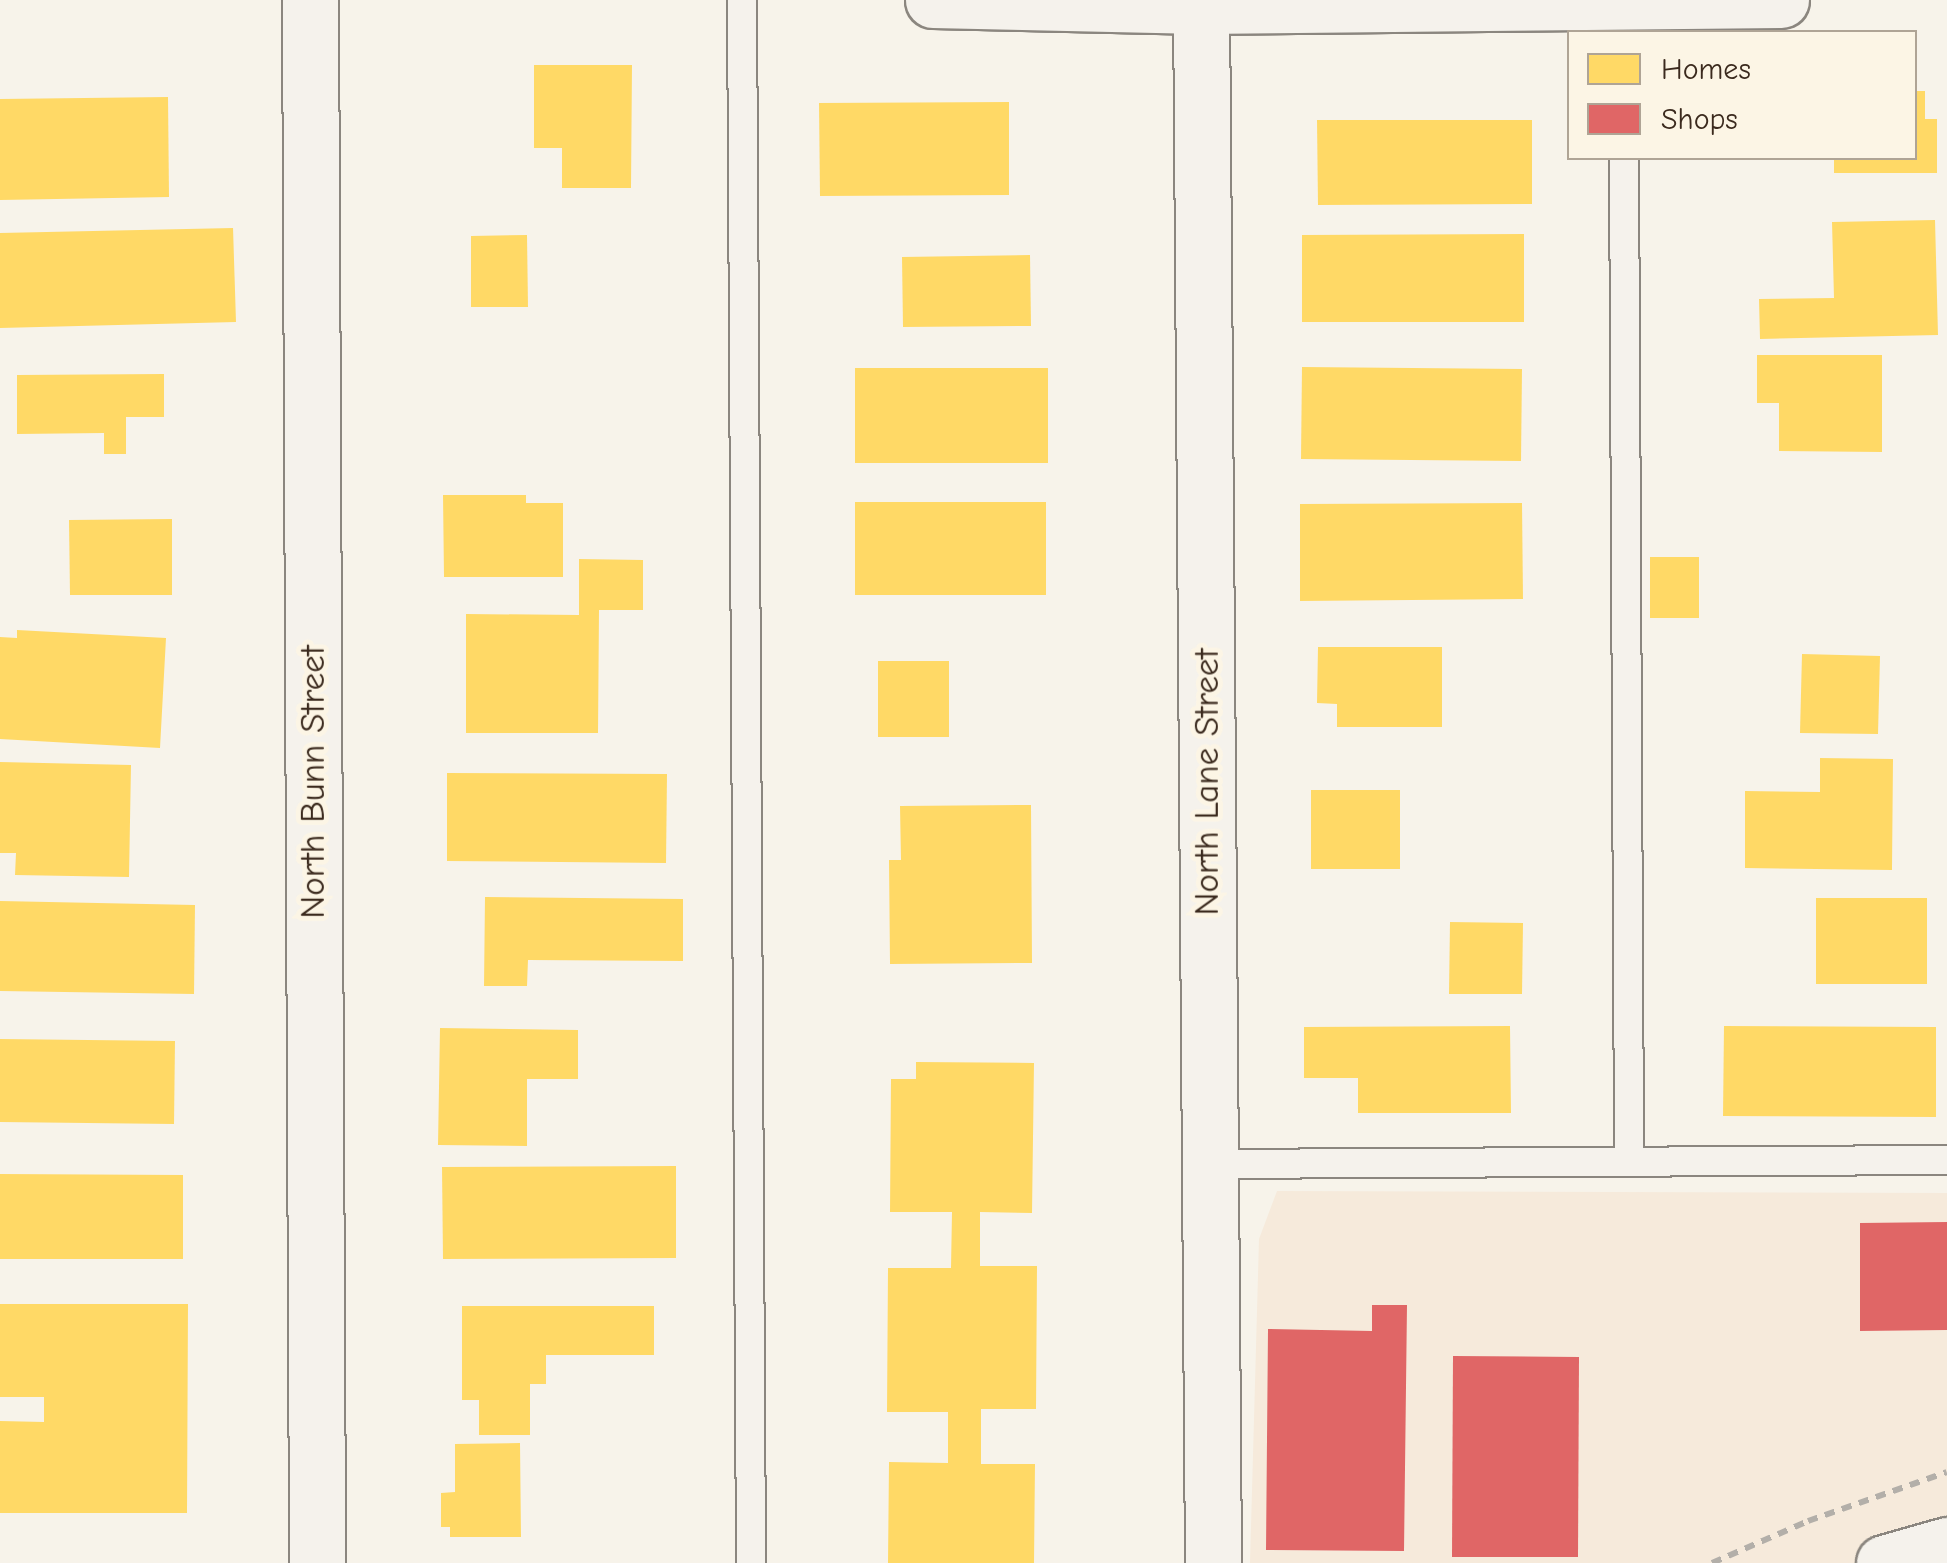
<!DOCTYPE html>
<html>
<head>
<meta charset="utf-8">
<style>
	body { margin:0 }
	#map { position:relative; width:1947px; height:1563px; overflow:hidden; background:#f7f3ea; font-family:"Comic Neue",sans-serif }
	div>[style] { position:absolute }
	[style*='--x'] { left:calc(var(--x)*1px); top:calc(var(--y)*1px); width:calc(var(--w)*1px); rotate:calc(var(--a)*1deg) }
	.built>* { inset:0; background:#f6eadb }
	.homes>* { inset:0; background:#ffd966 }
	.shops>* { inset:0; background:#e06666 }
	.path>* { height:6px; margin-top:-3px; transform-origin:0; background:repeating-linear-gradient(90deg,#b3afa9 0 10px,transparent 0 18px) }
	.roads { filter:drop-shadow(2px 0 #8b867f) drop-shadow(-2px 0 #8b867f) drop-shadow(0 2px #8b867f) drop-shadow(0 -2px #8b867f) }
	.lane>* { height:28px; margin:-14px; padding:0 14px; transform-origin:14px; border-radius:14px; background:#f5f2ec }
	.street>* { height:55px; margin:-27.5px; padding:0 27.5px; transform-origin:27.5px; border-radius:27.5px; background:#f5f2ec }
	.secondary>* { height:55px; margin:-27.5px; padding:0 27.5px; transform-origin:27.5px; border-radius:27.5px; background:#f5f2ec }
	span { translate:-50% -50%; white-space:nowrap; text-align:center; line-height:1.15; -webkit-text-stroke:10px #fcf5e5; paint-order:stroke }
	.street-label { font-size:35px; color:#3b2a1e }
	.legend { position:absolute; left:1567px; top:30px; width:350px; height:130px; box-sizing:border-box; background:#fcf5e5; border:2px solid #afa495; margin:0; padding:12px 18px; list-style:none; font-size:30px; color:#3b2a1e }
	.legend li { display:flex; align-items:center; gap:20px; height:50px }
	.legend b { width:50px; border:2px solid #afa495 }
</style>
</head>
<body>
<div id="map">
	<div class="built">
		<i style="clip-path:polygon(1277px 1191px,1947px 1193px,1947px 1563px,1250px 1563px,1259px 1239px)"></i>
	</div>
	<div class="homes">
		<i style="clip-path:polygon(534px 65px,632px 65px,631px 188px,562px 188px,562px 148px,534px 148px)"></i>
		<i style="clip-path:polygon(1914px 91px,1925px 91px,1925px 119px,1937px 119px,1937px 173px,1834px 173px,1834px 158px,1914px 158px)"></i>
		<i style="clip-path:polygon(168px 97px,169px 197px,0 200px,0 99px)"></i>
		<i style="clip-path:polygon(1009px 102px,1009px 195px,820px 196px,819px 103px)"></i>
		<i style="clip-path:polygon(1317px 120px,1532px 120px,1532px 204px,1318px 205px)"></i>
		<i style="clip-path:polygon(1935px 220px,1938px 335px,1760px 339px,1759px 299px,1834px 298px,1832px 222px)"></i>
		<i style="clip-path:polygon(233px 228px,236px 322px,0 328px,0 233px)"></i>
		<i style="clip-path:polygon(1524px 234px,1524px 322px,1302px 322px,1302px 235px)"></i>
		<i style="clip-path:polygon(527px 235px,528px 307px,471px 307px,471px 236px)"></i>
		<i style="clip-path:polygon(1030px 255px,1031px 326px,903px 327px,902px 257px)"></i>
		<i style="clip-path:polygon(1757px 355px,1882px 355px,1882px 452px,1779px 451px,1779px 403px,1757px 403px)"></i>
		<i style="clip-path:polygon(1302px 367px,1522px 369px,1521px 461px,1301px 459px)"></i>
		<i style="clip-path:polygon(855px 368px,1048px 368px,1048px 463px,855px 463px)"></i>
		<i style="clip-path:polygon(164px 374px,164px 417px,126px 417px,126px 454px,104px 454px,104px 433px,17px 434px,17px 375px)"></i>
		<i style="clip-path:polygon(443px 495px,526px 495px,526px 503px,563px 503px,563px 577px,444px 577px)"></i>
		<i style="clip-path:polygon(855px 502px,1046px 502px,1046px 595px,855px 595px)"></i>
		<i style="clip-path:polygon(1522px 503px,1523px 599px,1300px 601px,1300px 504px)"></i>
		<i style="clip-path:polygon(172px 519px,172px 595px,70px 595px,69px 520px)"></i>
		<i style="clip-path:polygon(1650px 557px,1699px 557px,1699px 618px,1650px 618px)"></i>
		<i style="clip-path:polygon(579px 559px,643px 560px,643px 610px,599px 610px,598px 733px,466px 733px,466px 614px,579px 615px)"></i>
		<i style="clip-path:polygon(17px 630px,166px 638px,160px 748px,0 739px,0 637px,17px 638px)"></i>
		<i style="clip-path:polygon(1318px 647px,1442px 647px,1442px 727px,1337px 727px,1337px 704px,1317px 703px)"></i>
		<i style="clip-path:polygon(1802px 654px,1880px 656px,1878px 734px,1800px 733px)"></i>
		<i style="clip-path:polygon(878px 661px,949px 661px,949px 737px,878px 737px)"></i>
		<i style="clip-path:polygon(1820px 758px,1893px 759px,1892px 870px,1745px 868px,1745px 791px,1820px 792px)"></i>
		<i style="clip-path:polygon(0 762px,131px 765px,129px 877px,15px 875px,16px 853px,0 853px)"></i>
		<i style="clip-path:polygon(447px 773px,667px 774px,666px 863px,447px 861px)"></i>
		<i style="clip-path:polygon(1311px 790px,1400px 790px,1400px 869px,1311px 869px)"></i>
		<i style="clip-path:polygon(1031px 805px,1032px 963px,890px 964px,889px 860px,901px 860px,900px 806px)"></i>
		<i style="clip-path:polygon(485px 897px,683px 899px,683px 961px,528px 960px,527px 986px,484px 986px)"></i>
		<i style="clip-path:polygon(1816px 898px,1927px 898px,1927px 984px,1816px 984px)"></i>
		<i style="clip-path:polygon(0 901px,195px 905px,194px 994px,0 991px)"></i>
		<i style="clip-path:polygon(1450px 922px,1523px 923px,1522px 994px,1449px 994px)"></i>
		<i style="clip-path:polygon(1510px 1026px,1511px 1113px,1358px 1113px,1358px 1078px,1304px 1078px,1304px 1027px)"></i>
		<i style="clip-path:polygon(1724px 1026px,1936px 1027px,1936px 1117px,1723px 1116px)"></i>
		<i style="clip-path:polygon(440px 1028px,578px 1030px,578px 1079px,527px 1079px,527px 1146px,438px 1145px)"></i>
		<i style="clip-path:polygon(0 1039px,175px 1041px,174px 1124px,0 1122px)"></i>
		<i style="clip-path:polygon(916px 1062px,1034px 1063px,1032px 1213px,980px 1212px,980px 1266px,1037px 1266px,1036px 1409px,981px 1409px,981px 1464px,1035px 1464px,1034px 1563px,888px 1563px,889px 1462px,948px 1463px,948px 1412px,887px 1412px,888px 1268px,951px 1268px,952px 1212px,890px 1212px,891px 1079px,916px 1079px)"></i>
		<i style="clip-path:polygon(676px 1166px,676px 1258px,443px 1259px,442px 1167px)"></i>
		<i style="clip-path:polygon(0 1174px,183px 1175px,183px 1259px,0 1259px)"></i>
		<i style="clip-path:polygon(0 1304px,188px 1304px,187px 1513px,0 1513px,0 1421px,44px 1422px,44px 1397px,0 1397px)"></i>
		<i style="clip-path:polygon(462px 1306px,654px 1306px,654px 1355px,546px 1355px,546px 1384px,530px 1384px,530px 1435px,479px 1435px,479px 1400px,462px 1400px)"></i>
		<i style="clip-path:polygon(520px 1443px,521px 1537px,450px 1537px,450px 1527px,441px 1527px,441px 1493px,455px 1492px,455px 1444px)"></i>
	</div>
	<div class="shops">
		<i style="clip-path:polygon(1947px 1222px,1947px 1330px,1860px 1331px,1860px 1223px)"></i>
		<i style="clip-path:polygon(1372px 1305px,1407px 1305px,1404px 1551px,1266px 1550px,1268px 1329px,1372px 1331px)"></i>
		<i style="clip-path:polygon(1453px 1356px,1579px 1357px,1578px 1557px,1452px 1557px)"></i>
	</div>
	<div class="path">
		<i style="--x:1712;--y:1563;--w:105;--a:-23.6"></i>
		<i style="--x:1808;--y:1521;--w:147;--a:-19.4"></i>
	</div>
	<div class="roads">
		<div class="lane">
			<i style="--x:742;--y:0;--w:1563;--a:89.67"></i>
			<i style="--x:1624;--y:158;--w:1001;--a:89.71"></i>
			<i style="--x:1210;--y:1164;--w:737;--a:-0.31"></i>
		</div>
		<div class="street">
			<i style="--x:310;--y:0;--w:1563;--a:89.74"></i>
			<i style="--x:933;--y:0;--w:268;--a:1.3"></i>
			<i style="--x:1201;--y:6;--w:580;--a:-0.59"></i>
			<i style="--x:1201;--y:0;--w:1563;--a:89.56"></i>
		</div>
		<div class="secondary">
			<i style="--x:1884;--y:1563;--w:66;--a:-15.9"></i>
		</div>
	</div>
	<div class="street-label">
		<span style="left:313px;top:782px;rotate:-90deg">North Bunn Street</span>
		<span style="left:1207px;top:782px;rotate:-90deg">North Lane Street</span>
	</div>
	<ul class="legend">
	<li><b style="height:28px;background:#ffd966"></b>Homes</li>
	<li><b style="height:28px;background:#e06666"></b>Shops</li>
	</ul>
</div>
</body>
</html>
